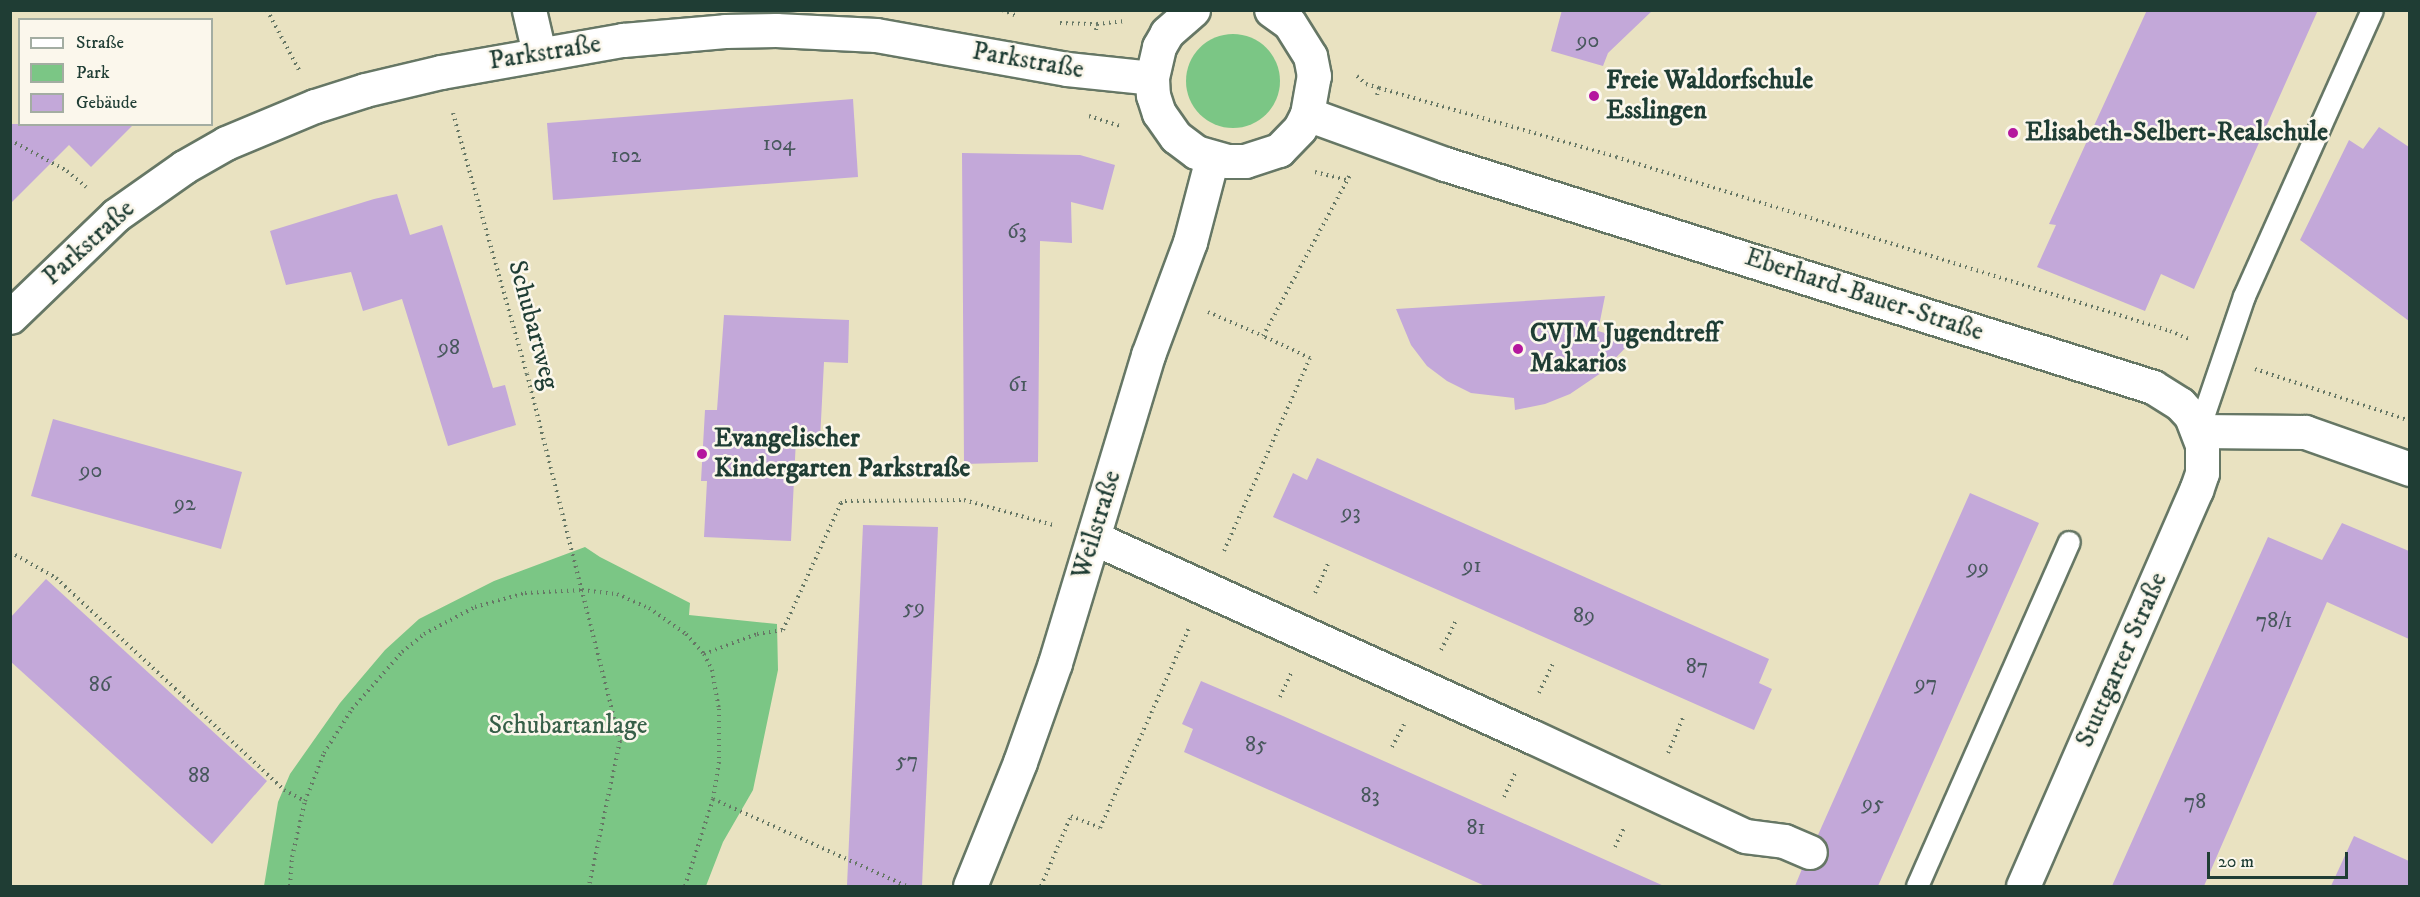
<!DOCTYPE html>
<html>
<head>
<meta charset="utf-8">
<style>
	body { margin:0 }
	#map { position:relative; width:2420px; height:897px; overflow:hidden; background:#e9e2c1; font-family:"IM FELL DW Pica",serif }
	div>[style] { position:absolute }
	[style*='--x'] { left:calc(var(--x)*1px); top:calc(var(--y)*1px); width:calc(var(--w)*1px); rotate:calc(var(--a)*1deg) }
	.green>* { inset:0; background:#7bc685 }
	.round { border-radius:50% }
	.building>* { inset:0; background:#c3a8d9 }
	.path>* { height:4px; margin-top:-2px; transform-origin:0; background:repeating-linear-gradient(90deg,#667765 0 1.5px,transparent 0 6px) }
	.roads { filter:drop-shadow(2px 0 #667765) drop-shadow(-2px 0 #667765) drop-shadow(0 2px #667765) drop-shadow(0 -2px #667765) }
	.service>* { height:21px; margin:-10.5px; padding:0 10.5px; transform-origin:10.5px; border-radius:10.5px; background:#fff }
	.pedestrian>* { height:33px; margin:-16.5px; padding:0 16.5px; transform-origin:16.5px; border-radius:16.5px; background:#fff }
	.minor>* { height:33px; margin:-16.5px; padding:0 16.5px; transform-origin:16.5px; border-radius:16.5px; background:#fff }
	.tertiary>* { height:33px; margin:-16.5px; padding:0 16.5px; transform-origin:16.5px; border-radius:16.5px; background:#fff }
	.dots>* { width:16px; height:16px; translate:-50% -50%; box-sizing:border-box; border:3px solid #fbf7ec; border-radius:50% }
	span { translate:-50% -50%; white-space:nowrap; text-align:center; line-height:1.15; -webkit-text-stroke:5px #fbf7ec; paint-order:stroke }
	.number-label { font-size:22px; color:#48585d }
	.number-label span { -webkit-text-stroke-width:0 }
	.street-label { font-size:26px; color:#1f3d34 }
	.poi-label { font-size:26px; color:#1f3d34; font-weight:700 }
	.left { translate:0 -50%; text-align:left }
	.park-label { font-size:26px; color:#365f48 }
	.frame { position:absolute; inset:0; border:12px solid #1f3d34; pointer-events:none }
	.legend { position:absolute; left:18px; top:18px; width:195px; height:108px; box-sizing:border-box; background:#fbf7ec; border:2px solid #a3ada2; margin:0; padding:8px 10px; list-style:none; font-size:18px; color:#1f3d34 }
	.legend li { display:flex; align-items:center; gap:12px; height:30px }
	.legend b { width:30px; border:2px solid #a3ada2 }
	.scale { position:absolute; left:2207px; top:852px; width:141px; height:27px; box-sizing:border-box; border:3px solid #1f3d34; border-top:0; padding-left:8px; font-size:18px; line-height:21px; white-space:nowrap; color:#1f3d34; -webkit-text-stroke:4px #fbf7ec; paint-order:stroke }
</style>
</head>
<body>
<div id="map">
	<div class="green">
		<i class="round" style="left:1186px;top:34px;width:94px;height:94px"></i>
		<i style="clip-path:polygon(585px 547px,600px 557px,690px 603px,689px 615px,777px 624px,778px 670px,753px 790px,723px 842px,706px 886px,264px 886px,278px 802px,290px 774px,340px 703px,385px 650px,419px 619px,494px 581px)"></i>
	</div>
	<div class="building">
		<i style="clip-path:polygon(1562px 10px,1653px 10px,1608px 53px,1603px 66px,1551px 51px)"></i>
		<i style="clip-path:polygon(2147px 10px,2318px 10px,2194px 289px,2161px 274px,2145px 311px,2037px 267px,2056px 225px,2049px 224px)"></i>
		<i style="clip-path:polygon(853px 99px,858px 177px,553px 200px,547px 123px)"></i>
		<i style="clip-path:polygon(10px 124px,134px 124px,91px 167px,69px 145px,10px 204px)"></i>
		<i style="clip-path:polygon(2379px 127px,2409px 147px,2409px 321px,2300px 240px,2349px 140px,2363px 149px)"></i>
		<i style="clip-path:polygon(962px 153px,1080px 155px,1115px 165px,1103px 210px,1071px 202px,1072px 243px,1040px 241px,1038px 462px,964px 464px)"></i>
		<i style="clip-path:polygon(397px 194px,410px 235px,442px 225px,493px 388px,505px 385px,516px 425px,448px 446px,402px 299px,363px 311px,351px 272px,286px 285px,270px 231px,374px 199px)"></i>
		<i style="clip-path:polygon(1605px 296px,1598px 331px,1632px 341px,1601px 373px,1570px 394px,1545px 404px,1515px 410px,1514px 398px,1471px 393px,1447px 381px,1427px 366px,1411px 345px,1396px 309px)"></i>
		<i style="clip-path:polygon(724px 315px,849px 320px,848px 363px,824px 362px,820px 440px,796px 439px,791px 541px,704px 537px,707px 481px,701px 481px,705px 410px,717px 410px)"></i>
		<i style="clip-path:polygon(53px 419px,242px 472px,221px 549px,31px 496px)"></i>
		<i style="clip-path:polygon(1317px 458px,1769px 659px,1759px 683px,1772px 689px,1754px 730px,1273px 517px,1293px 473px,1307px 480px)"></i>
		<i style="clip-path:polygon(1970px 493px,2039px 523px,1878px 886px,1795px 886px,1802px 869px,1813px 870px,1821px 867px,1827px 860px,1828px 849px,1825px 840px,1818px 835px)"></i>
		<i style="clip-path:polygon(2342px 523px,2409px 551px,2409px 639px,2327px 602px,2204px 886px,2112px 886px,2268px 537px,2322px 560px)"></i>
		<i style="clip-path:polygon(863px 525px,938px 527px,922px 886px,847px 886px)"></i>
		<i style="clip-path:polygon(46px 579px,267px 781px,212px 844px,10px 661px,10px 618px)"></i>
		<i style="clip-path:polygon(1201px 681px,1283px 716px,1664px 886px,1485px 886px,1184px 752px,1193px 729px,1182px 724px)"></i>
		<i style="clip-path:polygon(2354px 836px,2409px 861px,2409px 886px,2331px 886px)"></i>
	</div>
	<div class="path">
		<i style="--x:267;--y:10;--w:68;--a:61.9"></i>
		<i style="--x:1002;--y:10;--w:14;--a:21"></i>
		<i style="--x:1060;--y:23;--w:37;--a:2"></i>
		<i style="--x:1096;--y:30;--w:6;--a:-81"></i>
		<i style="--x:1097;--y:24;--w:28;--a:-6"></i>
		<i style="--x:1357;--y:76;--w:12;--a:42"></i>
		<i style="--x:1366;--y:84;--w:14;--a:17"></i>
		<i style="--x:1377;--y:95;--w:7;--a:-74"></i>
		<i style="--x:1379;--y:88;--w:247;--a:16.2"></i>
		<i style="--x:1616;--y:157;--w:581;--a:17.44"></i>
		<i style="--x:2170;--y:331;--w:23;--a:23"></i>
		<i style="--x:453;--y:113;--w:271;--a:74.2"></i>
		<i style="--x:527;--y:374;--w:379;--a:75.8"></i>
		<i style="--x:620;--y:741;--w:148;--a:102.1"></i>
		<i style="--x:1089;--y:116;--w:32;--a:18"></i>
		<i style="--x:10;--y:140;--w:65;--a:28.5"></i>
		<i style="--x:67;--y:171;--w:25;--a:40"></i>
		<i style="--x:1315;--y:172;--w:34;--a:14"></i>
		<i style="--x:1208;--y:312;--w:60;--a:23.6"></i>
		<i style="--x:2255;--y:369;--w:163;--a:18.5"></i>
		<i style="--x:1224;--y:551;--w:211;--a:-66"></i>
		<i style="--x:1310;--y:358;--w:52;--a:-154.9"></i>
		<i style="--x:1263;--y:336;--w:185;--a:-61.6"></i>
		<i style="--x:10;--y:552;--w:53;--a:29.5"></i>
		<i style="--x:56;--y:578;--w:311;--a:42.9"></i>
		<i style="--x:284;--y:790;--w:24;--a:28"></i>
		<i style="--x:1315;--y:593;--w:35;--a:-66"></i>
		<i style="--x:1441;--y:650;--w:35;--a:-63"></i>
		<i style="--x:704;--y:654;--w:57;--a:-20.7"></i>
		<i style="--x:757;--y:634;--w:26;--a:-9"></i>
		<i style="--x:783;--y:630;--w:140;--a:-65.5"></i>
		<i style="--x:841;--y:503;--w:4;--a:-27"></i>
		<i style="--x:845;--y:501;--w:119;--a:-0.5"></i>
		<i style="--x:964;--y:500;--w:92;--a:15.7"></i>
		<i style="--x:1539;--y:693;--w:35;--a:-65"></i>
		<i style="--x:1280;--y:697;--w:26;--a:-65"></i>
		<i style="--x:1392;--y:747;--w:26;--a:-62"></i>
		<i style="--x:1668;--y:753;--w:38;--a:-67"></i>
		<i style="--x:1504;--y:797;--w:26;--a:-65"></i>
		<i style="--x:713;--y:799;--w:213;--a:24.2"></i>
		<i style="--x:1615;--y:847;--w:23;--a:-65"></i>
		<i style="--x:290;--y:886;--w:29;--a:-86"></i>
		<i style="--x:292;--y:857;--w:57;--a:-76.9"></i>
		<i style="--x:305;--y:801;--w:52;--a:-68.4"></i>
		<i style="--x:324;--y:753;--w:52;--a:-57.5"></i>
		<i style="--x:352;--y:709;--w:76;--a:-48.7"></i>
		<i style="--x:402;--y:652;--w:28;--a:-39"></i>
		<i style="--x:424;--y:634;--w:58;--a:-27.9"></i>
		<i style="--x:475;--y:607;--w:52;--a:-15.6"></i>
		<i style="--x:525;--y:593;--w:57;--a:-3"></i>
		<i style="--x:582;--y:590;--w:35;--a:7"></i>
		<i style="--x:617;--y:594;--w:35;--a:24"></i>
		<i style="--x:649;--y:608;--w:45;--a:35.1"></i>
		<i style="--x:686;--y:634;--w:27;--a:48"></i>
		<i style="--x:704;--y:654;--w:18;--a:63"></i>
		<i style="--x:712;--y:670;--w:40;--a:80"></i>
		<i style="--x:719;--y:709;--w:53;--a:90"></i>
		<i style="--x:719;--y:762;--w:37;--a:99"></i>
		<i style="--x:713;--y:799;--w:91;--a:107.8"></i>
		<i style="--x:1041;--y:886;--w:76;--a:-66.8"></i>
		<i style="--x:1071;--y:816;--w:31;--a:22"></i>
		<i style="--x:1100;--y:828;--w:221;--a:-66"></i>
	</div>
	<div class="roads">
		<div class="service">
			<i style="--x:2198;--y:431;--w:143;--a:-71.2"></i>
			<i style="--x:2244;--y:296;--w:313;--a:-65.9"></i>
			<i style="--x:1917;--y:886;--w:376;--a:-66.2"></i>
		</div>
		<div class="pedestrian">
			<i style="--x:1094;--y:538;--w:482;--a:24.4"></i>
			<i style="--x:1533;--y:737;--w:234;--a:25"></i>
			<i style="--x:1745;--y:836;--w:39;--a:7"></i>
			<i style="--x:1784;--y:841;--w:28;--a:23"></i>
		</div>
		<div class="minor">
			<i style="--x:529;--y:10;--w:44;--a:76.9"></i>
			<i style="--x:10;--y:317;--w:147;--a:-43.9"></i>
			<i style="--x:116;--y:215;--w:83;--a:-35.2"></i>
			<i style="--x:184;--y:167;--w:48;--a:-29.7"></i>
			<i style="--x:226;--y:143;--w:96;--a:-22.6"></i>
			<i style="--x:315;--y:106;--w:52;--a:-17.7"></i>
			<i style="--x:365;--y:90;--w:78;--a:-13.3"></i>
			<i style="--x:441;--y:72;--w:185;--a:-10"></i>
			<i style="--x:623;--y:40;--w:102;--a:-5"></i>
			<i style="--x:725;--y:31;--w:51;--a:-1.1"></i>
			<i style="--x:776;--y:30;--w:100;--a:2.9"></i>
			<i style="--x:876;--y:35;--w:194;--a:10.1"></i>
			<i style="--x:1067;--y:69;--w:85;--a:6"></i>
			<i style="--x:2198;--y:431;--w:107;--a:0.5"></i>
			<i style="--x:2305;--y:432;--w:111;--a:19.4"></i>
			<i style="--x:970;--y:886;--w:134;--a:-68"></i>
			<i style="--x:1020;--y:762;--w:105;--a:-70.5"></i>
			<i style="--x:1055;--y:663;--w:322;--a:-73.2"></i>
			<i style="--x:1148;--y:355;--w:121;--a:-69.6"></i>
			<i style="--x:1190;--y:242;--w:87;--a:-75.3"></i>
		</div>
		<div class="tertiary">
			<i style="--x:1193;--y:10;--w:35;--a:139"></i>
			<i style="--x:1167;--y:33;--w:16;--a:120"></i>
			<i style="--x:1159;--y:47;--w:32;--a:103"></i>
			<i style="--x:1152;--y:78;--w:17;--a:87"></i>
			<i style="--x:1153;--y:95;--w:19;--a:72"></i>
			<i style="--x:1159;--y:113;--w:29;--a:55"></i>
			<i style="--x:1176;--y:137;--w:25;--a:37"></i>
			<i style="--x:1196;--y:152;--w:33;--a:16"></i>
			<i style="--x:1228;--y:161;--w:17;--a:0"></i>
			<i style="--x:1245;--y:161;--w:36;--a:-18"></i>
			<i style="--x:1279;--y:150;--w:30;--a:-46"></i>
			<i style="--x:1300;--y:128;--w:16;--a:-63"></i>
			<i style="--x:1307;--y:114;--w:39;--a:-80"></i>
			<i style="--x:1314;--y:76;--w:20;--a:-101"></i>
			<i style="--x:1310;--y:56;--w:39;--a:-122"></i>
			<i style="--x:1289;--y:23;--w:22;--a:-144"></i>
			<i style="--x:1307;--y:114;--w:147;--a:19.9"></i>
			<i style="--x:1445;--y:164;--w:742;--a:17.48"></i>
			<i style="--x:2153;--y:387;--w:32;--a:32"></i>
			<i style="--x:2180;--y:404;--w:16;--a:47"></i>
			<i style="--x:2191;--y:416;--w:30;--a:69"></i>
			<i style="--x:2202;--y:444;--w:29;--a:90"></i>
			<i style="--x:2202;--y:473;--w:18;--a:109"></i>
			<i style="--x:2196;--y:490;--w:432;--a:113.6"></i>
		</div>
	</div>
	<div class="dots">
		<i style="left:1594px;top:96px;background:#b5179e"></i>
		<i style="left:2013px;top:133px;background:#b5179e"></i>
		<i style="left:1518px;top:349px;background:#b5179e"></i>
		<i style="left:702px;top:454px;background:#b5179e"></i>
	</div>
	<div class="number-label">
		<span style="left:1588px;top:41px">90</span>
		<span style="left:779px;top:144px">104</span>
		<span style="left:626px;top:156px">102</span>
		<span style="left:1017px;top:232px">63</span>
		<span style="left:449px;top:348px">98</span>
		<span style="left:1018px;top:385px">61</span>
		<span style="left:91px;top:471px">90</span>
		<span style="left:185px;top:504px">92</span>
		<span style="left:1351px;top:513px">93</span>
		<span style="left:1472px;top:566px">91</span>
		<span style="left:1978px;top:568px">99</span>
		<span style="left:914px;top:608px">59</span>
		<span style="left:1584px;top:616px">89</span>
		<span style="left:2274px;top:621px">78/1</span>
		<span style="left:1697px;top:667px">87</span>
		<span style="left:1926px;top:684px">97</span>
		<span style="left:100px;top:685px">86</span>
		<span style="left:1256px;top:745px">85</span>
		<span style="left:907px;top:761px">57</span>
		<span style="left:199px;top:776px">88</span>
		<span style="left:1370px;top:796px">83</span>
		<span style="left:2195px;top:802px">78</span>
		<span style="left:1873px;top:804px">95</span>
		<span style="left:1476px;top:828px">81</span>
	</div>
	<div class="street-label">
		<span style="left:545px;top:53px;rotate:-9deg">Parkstraße</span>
		<span style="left:1028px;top:61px;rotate:10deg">Parkstraße</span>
		<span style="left:89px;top:243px;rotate:-42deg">Parkstraße</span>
		<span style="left:1864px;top:295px;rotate:18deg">Eberhard-Bauer-Straße</span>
		<span style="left:533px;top:325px;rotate:75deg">Schubartweg</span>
		<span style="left:1097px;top:525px;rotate:-73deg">Weilstraße</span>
		<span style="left:2122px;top:660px;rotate:-66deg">Stuttgarter Straße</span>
	</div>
	<div class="poi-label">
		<span class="left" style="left:1606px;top:96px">Freie Waldorfschule<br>Esslingen</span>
		<span class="left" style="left:2025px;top:133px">Elisabeth-Selbert-Realschule</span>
		<span class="left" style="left:1530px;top:349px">CVJM Jugendtreff<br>Makarios</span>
		<span class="left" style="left:714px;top:454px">Evangelischer<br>Kindergarten Parkstraße</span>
	</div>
	<div class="park-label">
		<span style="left:568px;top:726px">Schubartanlage</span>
	</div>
	<div class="frame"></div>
	<ul class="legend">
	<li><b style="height:8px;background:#fff"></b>Straße</li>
	<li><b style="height:16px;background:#7bc685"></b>Park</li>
	<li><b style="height:16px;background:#c3a8d9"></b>Gebäude</li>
	</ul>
	<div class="scale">20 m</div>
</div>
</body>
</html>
